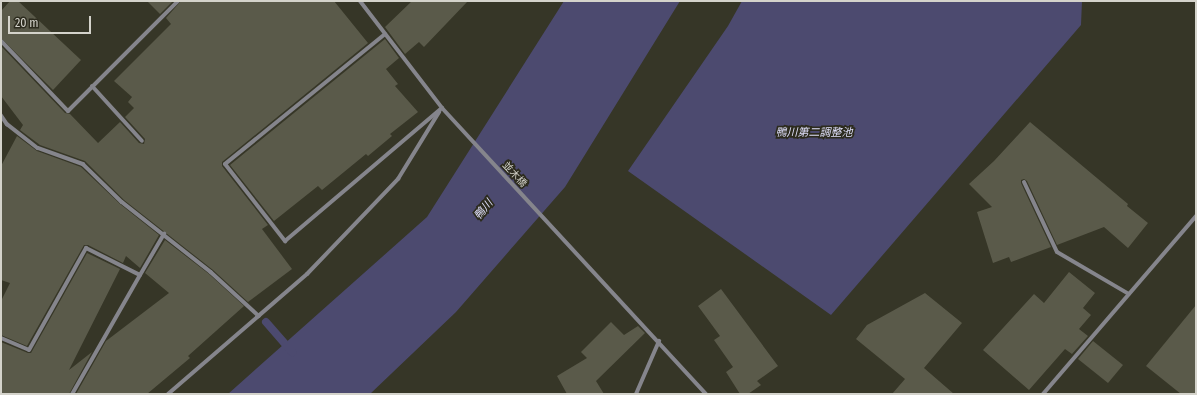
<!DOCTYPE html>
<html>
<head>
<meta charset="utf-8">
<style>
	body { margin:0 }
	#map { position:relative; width:1197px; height:395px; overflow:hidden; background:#363627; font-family:"Fira Sans Condensed","Noto Sans JP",sans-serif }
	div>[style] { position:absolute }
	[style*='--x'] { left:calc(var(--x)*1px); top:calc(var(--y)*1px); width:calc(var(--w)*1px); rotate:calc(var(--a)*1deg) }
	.water>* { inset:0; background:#4c4a6f }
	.stream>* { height:8px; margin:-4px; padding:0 4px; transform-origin:4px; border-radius:4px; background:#4c4a6f }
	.building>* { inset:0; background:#5a5a4a }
	.pedestrian>* { height:3.5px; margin:-1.75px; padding:0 1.75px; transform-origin:1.75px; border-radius:1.75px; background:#85858c }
	.minor>* { height:4px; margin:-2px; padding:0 2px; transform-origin:2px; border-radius:2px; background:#85858c }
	span { translate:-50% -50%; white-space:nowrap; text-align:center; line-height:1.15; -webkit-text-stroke:3.5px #2c2b1e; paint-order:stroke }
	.street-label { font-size:10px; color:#d4d3cb }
	.water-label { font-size:11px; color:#dedef9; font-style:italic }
	.frame { position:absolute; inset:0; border:2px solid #d4d3cb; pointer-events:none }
	.scale { position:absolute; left:8px; top:16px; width:83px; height:18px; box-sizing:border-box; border:2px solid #d4d3cb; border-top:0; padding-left:5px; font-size:12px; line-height:14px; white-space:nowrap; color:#d4d3cb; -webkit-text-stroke:3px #2c2b1e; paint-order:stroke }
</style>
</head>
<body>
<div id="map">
	<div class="water">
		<i style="clip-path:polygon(564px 1px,680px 1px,565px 187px,456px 312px,370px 394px,228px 394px,427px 217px)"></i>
		<i style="clip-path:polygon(742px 1px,1082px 1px,1081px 25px,831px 315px,628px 171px,728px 26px)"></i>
	</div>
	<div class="stream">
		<i style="--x:266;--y:322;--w:40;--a:49"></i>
	</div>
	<div class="building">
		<i style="clip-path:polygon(10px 1px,18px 1px,81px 60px,53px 90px,1px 38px,1px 11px)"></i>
		<i style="clip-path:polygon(147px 1px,173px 1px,160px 14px)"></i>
		<i style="clip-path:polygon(181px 1px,334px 1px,368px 43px,222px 162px,222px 166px,268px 225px,262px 229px,292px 269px,248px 302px,213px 270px,124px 200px,85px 161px,40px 145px,20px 130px,23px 125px,1px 96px,1px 46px,65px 113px,70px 114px,98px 143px,120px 122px,139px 143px,144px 144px,145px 139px,125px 117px,134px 108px,128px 102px,132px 97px,114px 81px,171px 24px,166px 18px)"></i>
		<i style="clip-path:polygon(412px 1px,468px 1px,424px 47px,419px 42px,405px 54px,385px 27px)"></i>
		<i style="clip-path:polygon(385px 39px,399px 58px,386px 69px,398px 84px,395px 86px,418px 112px,390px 134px,392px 136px,368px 156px,366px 154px,322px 190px,318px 186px,274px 221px,230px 165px)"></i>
		<i style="clip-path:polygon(1030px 122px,1128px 204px,1127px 206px,1148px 223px,1128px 248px,1104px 227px,1057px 245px,1027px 181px,1024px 179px,1021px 180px,1021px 183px,1051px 247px,1011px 262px,1009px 257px,993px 263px,977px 212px,992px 207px,969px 184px,994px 161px)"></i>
		<i style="clip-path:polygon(17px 136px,37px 151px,81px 167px,120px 204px,159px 235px,140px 268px,126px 256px,123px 263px,88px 245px,84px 245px,27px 346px,1px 335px,1px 301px,10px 283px,1px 280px,1px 166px)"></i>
		<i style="clip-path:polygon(165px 240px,209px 274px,244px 306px,188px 356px,190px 358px,147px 394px,76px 394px,106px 341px,169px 293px,145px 273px)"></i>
		<i style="clip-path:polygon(87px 253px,120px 269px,69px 370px,92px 352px,69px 394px,1px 394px,1px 342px,28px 353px,31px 353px)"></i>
		<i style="clip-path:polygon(1069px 272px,1095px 293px,1083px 308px,1091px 315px,1079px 329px,1088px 336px,1072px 354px,1065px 349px,1029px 390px,983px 350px,1034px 294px,1044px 303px)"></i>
		<i style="clip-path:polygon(721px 289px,778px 366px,757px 381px,761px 385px,748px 394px,740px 394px,726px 372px,733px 367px,714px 340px,720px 336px,698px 306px)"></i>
		<i style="clip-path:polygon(925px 293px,962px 323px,924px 368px,954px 394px,892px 394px,905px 379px,856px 339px,867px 325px)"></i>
		<i style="clip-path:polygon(1196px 305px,1196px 394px,1181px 394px,1146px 366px)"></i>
		<i style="clip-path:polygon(611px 322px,624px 335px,638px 326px,645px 333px,596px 381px,604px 394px,567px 394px,557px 376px,587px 358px,581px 352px)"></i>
		<i style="clip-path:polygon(1093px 341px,1123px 365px,1108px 383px,1078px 359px)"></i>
	</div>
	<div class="pedestrian">
		<i style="--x:1;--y:115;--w:11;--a:56"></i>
		<i style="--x:7;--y:124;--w:39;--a:38"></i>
		<i style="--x:38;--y:148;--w:48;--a:19.6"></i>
		<i style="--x:83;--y:164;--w:54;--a:44.3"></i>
		<i style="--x:122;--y:202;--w:113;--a:38.2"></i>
		<i style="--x:211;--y:272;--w:65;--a:42.5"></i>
	</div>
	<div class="minor">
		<i style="--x:360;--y:1;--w:135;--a:52.5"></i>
		<i style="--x:442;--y:108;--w:389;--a:47.3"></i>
		<i style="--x:385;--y:34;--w:206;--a:140.9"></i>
		<i style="--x:225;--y:164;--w:98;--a:52.1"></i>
		<i style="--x:285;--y:241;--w:206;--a:-40.3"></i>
		<i style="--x:1;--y:41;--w:97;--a:46.3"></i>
		<i style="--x:68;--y:111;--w:156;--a:-45"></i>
		<i style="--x:92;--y:86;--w:74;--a:47.7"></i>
		<i style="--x:1024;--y:182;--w:77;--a:64.8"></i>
		<i style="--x:1057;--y:252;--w:83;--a:30.3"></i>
		<i style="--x:140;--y:275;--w:48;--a:-59.7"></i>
		<i style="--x:1;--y:338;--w:30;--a:23"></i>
		<i style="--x:29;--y:350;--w:117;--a:-60.8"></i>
		<i style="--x:86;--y:248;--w:60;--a:26.6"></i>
		<i style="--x:140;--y:275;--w:137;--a:119.7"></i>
		<i style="--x:168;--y:394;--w:184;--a:-40.8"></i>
		<i style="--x:307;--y:274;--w:132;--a:-46.2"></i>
		<i style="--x:398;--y:179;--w:79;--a:-58.5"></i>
		<i style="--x:636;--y:394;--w:58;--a:-66.5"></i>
		<i style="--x:1043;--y:394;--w:235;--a:-49.3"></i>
	</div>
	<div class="street-label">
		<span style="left:514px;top:175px;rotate:47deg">並木橋</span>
	</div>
	<div class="water-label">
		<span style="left:814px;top:133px">鴨川第二調整池</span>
		<span style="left:484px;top:210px;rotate:-50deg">鴨川</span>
	</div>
	<div class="frame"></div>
	<div class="scale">20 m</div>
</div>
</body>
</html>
